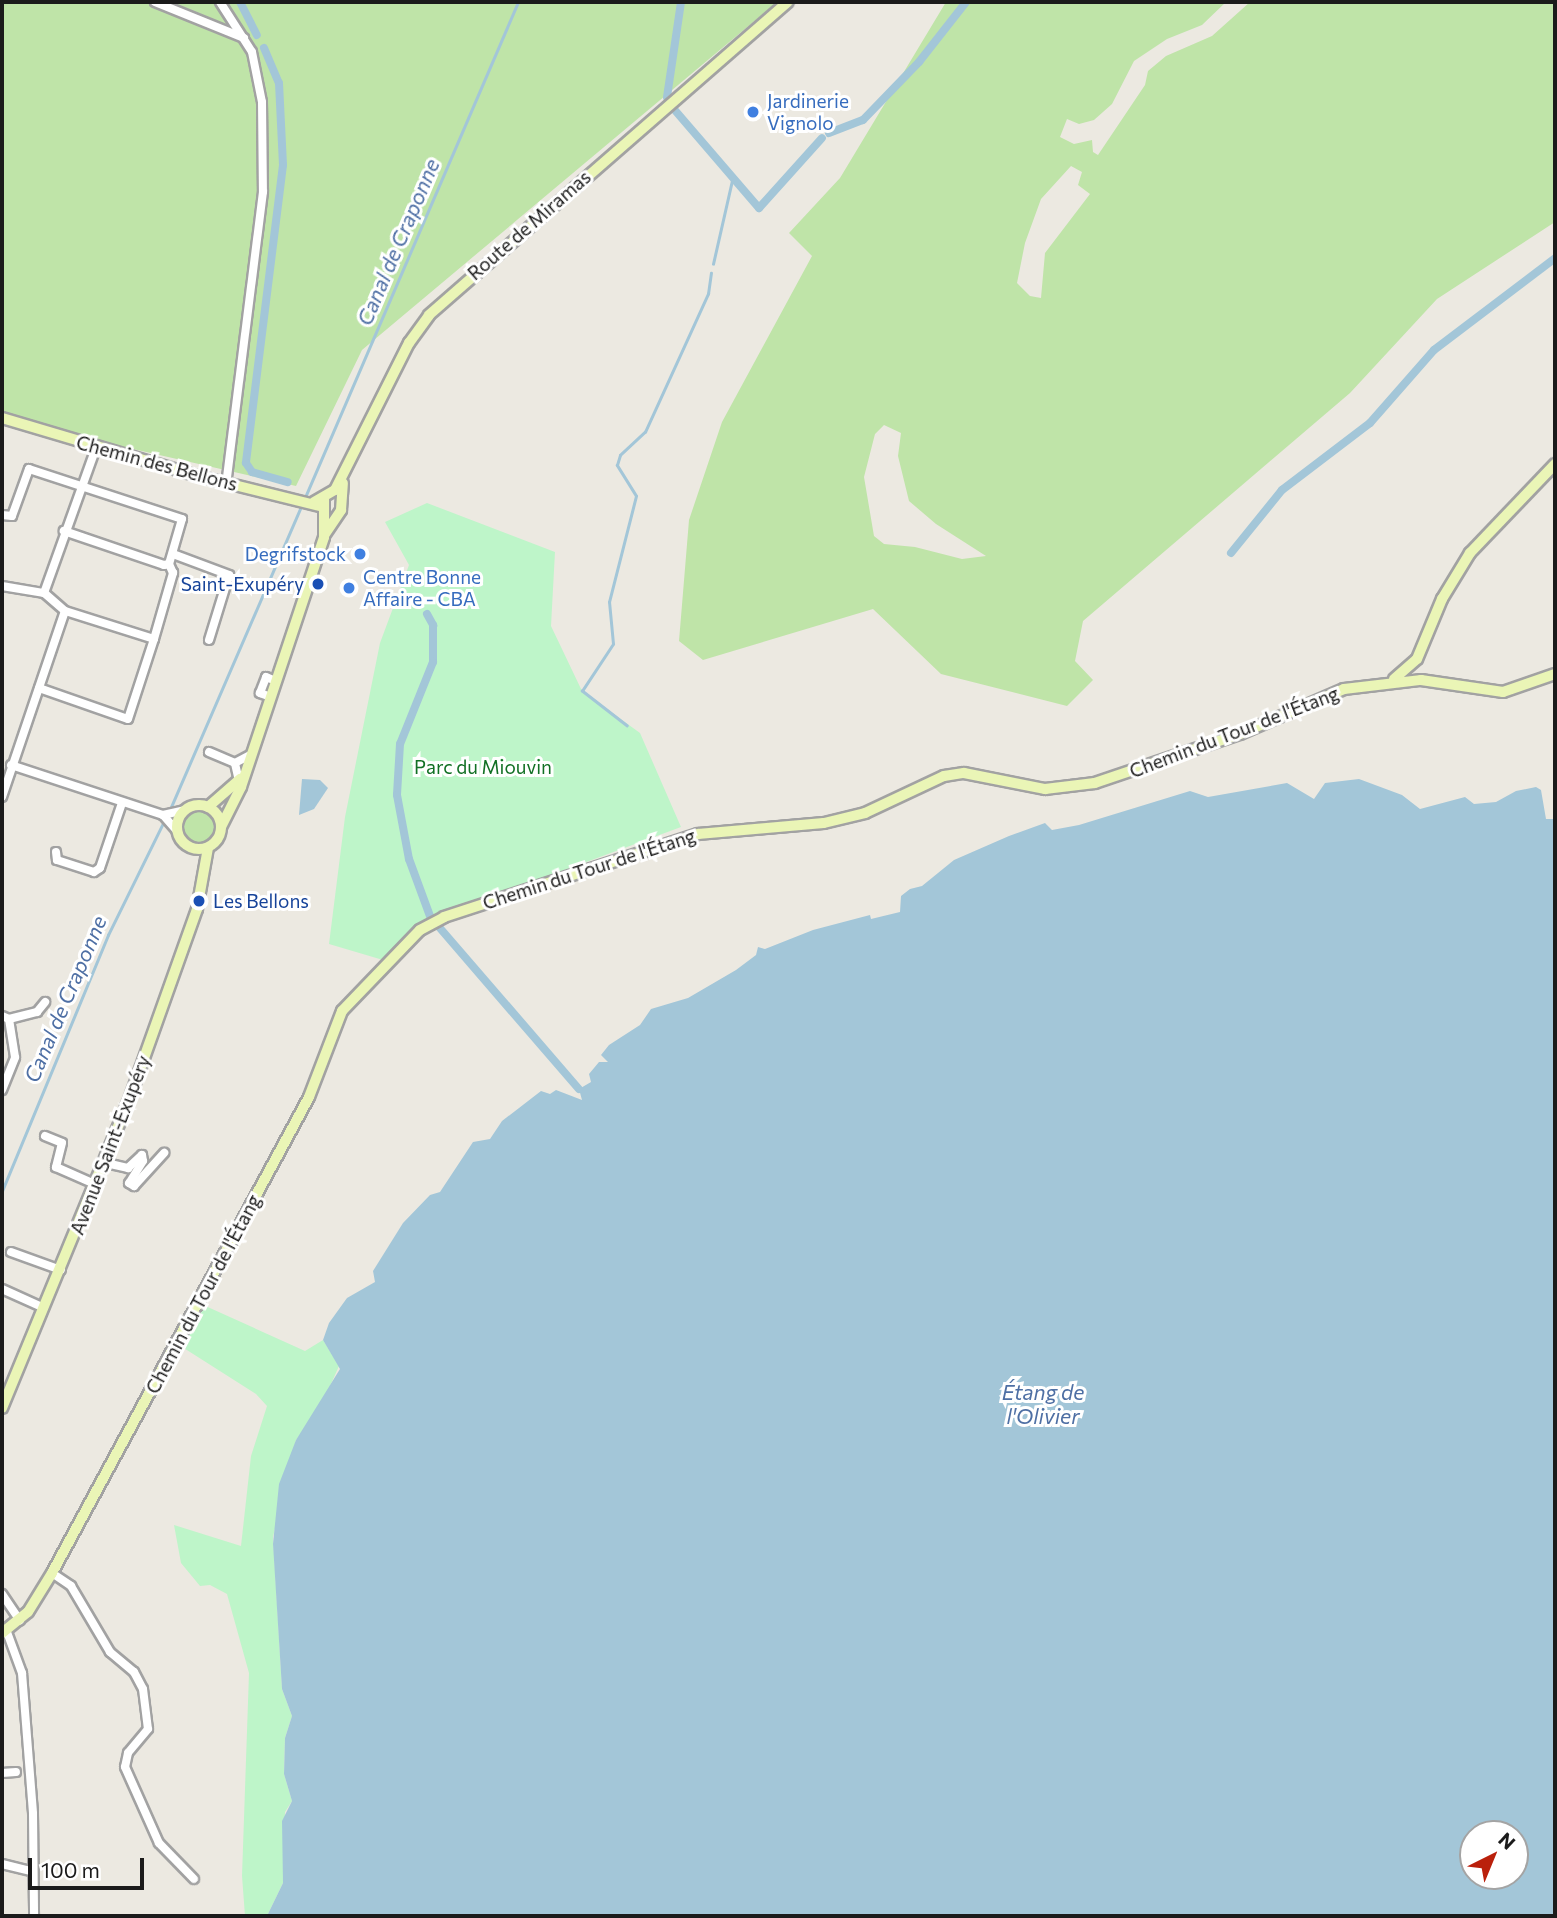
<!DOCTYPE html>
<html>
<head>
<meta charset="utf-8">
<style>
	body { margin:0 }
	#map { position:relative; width:1557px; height:1918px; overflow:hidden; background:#ece9e1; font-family:Commissioner,sans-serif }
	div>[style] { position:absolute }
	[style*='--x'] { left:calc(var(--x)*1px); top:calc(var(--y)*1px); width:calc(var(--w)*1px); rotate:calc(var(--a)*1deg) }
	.grass>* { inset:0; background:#bfe4a8 }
	.round { border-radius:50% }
	.park>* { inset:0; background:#bef5c9 }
	.water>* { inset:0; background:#a3c6d8 }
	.stream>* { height:2.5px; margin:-1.25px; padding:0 1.25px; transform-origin:1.25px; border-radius:1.25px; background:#a3c6d8 }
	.canal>* { height:8px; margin:-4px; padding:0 4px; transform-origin:4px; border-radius:4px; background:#a3c6d8 }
	.roads { filter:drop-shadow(2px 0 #a2a2a2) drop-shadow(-2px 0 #a2a2a2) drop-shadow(0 2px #a2a2a2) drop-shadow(0 -2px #a2a2a2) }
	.street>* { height:8px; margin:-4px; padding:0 4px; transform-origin:4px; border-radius:4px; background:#fff }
	.secondary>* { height:10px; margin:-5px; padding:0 5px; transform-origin:5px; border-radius:5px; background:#eaf5b6 }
	.secondary>.ring { margin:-5px; padding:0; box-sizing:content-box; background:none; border:10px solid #eaf5b6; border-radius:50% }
	.dots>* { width:19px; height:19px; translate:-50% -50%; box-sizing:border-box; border:4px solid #fff; border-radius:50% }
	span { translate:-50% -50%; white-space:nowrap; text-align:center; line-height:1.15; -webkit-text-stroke:6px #fff; paint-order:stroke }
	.shop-label { font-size:19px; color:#366cbe }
	.left { translate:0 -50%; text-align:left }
	.right { translate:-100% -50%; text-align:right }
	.street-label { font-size:19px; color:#1b1b1b }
	.transit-label { font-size:19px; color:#164399 }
	.park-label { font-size:19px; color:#117024 }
	.water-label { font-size:21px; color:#4e6fa4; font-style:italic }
	.frame { position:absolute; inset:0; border:4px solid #1b1b1b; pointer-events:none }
	.north { position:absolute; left:1459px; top:1820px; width:70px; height:70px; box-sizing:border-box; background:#fff; border:2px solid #a4a4a4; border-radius:50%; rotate:43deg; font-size:19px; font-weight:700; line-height:28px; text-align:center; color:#1b1b1b }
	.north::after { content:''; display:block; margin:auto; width:24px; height:32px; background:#ba200c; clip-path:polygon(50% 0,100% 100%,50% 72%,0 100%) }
	.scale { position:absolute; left:28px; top:1858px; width:116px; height:32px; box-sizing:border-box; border:4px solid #1b1b1b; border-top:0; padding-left:9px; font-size:21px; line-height:24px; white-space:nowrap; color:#1b1b1b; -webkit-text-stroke:5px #fff; paint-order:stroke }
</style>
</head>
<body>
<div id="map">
	<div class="grass">
		<i style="clip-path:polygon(2px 2px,777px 2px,362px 350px,296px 486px,67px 434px,2px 413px)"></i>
		<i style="clip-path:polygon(evenodd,946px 2px,1226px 2px,1202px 25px,1167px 39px,1134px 61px,1112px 104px,1094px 120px,1079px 124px,1067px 119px,1060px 137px,1074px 144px,1092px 140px,1093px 152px,1098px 155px,1145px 85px,1148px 71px,1166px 56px,1212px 36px,1250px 2px,1555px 2px,1555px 222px,1437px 299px,1350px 393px,1083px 621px,1075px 661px,1093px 680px,1067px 706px,941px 674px,873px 609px,703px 660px,679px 641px,689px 520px,722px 422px,812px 256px,789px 233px,840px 178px,946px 2px,1071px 166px,1082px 172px,1078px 185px,1090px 194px,1045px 253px,1041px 298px,1030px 296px,1017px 283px,1025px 243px,1041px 199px,1071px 166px,946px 2px,884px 425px,901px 433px,898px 456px,909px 501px,936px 524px,986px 556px,962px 559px,915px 547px,884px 544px,874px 536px,864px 477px,875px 434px,884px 425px)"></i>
		<i class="round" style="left:181px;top:809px;width:36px;height:36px"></i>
	</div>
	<div class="park">
		<i style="clip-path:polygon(427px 503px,555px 552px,551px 626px,582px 691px,640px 733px,681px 827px,432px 919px,383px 960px,329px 944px,345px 817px,380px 643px,409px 565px,385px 522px)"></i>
		<i style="clip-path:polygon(201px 1304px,305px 1351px,323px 1340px,339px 1366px,322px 1404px,296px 1440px,273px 1537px,282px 1689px,292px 1716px,285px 1738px,284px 1774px,292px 1801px,285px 1812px,283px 1883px,267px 1916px,245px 1916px,242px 1876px,249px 1673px,227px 1594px,210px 1585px,200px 1586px,181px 1563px,174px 1525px,241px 1546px,251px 1456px,267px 1406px,256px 1394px,179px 1345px)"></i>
	</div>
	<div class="water">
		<i style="clip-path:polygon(302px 779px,320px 780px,328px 788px,314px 809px,299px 815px)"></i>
		<i style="clip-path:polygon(evenodd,1359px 779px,1402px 795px,1420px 809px,1465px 797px,1474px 804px,1496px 802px,1516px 791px,1536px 787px,1541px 790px,1546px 819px,1555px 819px,1555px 1916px,267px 1916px,283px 1883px,282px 1821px,292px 1801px,284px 1774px,285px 1738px,292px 1716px,282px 1689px,273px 1544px,279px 1484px,296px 1440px,340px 1369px,323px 1340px,329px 1323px,347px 1298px,375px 1282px,373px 1271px,403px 1223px,430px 1195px,440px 1192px,473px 1142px,490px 1139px,502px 1121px,541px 1091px,550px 1094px,556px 1090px,582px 1100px,579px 1089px,591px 1082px,589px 1074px,599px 1062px,608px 1062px,601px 1055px,609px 1045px,640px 1025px,651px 1009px,688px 998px,736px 970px,756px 955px,758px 947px,765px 949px,813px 930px,870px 915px,871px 919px,900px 912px,901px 896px,910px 889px,922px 886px,954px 860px,1009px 836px,1045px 823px,1052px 830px,1079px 825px,1190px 791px,1208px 797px,1287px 783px,1314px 799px,1325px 783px,1359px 779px,1473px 1834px,1515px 1834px,1515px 1876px,1473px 1876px,1473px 1834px)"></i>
	</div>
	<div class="stream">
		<i style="--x:713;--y:264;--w:90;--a:-77.2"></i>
		<i style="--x:306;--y:495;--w:537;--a:-66.73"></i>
		<i style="--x:627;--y:726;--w:57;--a:-142.1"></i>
		<i style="--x:582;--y:691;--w:56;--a:-56.6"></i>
		<i style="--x:613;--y:644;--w:42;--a:-95.4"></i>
		<i style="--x:609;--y:602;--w:109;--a:-75.7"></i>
		<i style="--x:636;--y:496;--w:36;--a:-122"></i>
		<i style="--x:617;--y:465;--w:10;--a:-73"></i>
		<i style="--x:620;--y:455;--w:34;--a:-43"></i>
		<i style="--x:645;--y:432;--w:152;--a:-65.5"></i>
		<i style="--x:708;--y:294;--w:21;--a:-82"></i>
		<i style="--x:171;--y:807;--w:330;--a:-66.6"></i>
		<i style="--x:2;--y:1191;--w:277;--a:-67.5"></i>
		<i style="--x:108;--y:935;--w:127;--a:-63.8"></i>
	</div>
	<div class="canal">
		<i style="--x:240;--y:2;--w:37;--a:63"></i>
		<i style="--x:264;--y:48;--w:38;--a:67"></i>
		<i style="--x:279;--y:83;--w:82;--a:87.2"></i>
		<i style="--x:283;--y:165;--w:300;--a:97.1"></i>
		<i style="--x:246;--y:463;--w:11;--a:56"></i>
		<i style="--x:252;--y:472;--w:37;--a:16"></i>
		<i style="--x:667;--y:97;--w:96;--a:-81.6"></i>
		<i style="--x:673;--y:108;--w:132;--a:49.3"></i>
		<i style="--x:759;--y:208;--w:94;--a:-48"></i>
		<i style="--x:829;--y:133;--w:36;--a:-21"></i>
		<i style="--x:863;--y:120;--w:81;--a:-46"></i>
		<i style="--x:919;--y:62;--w:76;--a:-51.9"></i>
		<i style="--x:1231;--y:553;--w:81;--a:-51"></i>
		<i style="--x:1282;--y:490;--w:111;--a:-37.3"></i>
		<i style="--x:1370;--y:423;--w:97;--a:-48.8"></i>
		<i style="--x:1434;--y:350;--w:152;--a:-37.2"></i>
		<i style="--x:427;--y:614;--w:13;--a:61"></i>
		<i style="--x:433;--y:625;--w:37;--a:90"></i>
		<i style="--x:433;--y:662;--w:88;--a:111.9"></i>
		<i style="--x:400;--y:744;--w:51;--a:93.4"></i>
		<i style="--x:397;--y:795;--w:65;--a:79.4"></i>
		<i style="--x:409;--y:859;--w:61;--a:69.8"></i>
		<i style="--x:439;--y:927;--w:214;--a:49.2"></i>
	</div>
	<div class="roads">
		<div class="street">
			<i style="--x:155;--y:2;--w:96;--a:22"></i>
			<i style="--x:220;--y:2;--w:59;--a:57.4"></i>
			<i style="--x:252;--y:52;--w:51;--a:78.7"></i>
			<i style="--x:262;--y:102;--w:90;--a:89.4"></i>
			<i style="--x:263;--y:192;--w:293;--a:97.2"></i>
			<i style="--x:2;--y:515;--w:10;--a:6"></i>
			<i style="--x:12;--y:516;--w:50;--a:-70.1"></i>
			<i style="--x:29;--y:469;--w:161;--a:18.1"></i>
			<i style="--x:182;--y:519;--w:47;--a:106.1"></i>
			<i style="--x:169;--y:564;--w:5;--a:169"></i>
			<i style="--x:164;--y:565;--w:106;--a:-161.2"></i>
			<i style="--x:173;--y:554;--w:60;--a:20.6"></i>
			<i style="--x:229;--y:575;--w:68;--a:107.1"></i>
			<i style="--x:2;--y:586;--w:43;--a:9.5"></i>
			<i style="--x:154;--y:639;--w:69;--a:-73.9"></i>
			<i style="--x:173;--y:573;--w:10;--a:-114"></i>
			<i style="--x:39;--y:688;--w:94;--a:19.2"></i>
			<i style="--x:128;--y:719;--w:84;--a:-72"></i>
			<i style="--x:154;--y:639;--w:93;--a:-162.5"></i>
			<i style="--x:271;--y:697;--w:12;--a:-160"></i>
			<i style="--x:260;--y:693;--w:17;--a:-69"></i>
			<i style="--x:266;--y:677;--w:11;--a:22"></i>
			<i style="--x:209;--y:752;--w:28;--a:23"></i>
			<i style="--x:11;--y:765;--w:160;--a:18.2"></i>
			<i style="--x:239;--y:781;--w:18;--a:-103"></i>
			<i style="--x:235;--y:763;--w:17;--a:-28"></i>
			<i style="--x:2;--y:797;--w:196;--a:-71.3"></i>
			<i style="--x:65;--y:611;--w:28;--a:-139"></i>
			<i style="--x:44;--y:593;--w:154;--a:-70.3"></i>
			<i style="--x:177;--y:831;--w:21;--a:-131"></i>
			<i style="--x:163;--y:815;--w:22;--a:-13"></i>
			<i style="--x:56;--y:852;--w:8;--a:83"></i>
			<i style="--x:57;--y:860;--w:39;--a:18"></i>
			<i style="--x:94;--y:872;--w:7;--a:-34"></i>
			<i style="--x:100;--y:868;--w:69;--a:-71.3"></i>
			<i style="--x:2;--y:1016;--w:8;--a:23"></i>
			<i style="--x:9;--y:1019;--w:29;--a:-14"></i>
			<i style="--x:37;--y:1012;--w:13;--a:-51"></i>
			<i style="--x:2;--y:1090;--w:35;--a:-68"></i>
			<i style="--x:15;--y:1057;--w:38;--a:-99"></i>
			<i style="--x:45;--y:1136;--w:18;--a:22"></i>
			<i style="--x:62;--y:1143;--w:25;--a:104"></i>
			<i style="--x:56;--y:1167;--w:45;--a:23.7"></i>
			<i style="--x:106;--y:1163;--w:23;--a:13"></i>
			<i style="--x:128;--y:1168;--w:19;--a:-43"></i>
			<i style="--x:142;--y:1155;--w:6;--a:81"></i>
			<i style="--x:143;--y:1161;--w:26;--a:122"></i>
			<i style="--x:129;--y:1183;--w:6;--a:31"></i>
			<i style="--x:134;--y:1186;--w:45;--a:-47.7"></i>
			<i style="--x:11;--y:1252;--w:53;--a:19.8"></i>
			<i style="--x:2;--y:1289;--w:46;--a:24.3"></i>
			<i style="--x:52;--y:1573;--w:23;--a:34"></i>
			<i style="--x:71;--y:1586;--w:77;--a:59.4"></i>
			<i style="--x:110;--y:1652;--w:31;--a:40"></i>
			<i style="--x:134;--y:1672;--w:19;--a:62"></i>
			<i style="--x:143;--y:1689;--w:40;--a:82.9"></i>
			<i style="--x:148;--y:1729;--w:31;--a:130"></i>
			<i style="--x:128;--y:1753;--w:14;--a:102"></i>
			<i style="--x:125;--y:1767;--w:83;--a:65.9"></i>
			<i style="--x:159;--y:1843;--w:50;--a:45.8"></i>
			<i style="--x:2;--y:1594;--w:32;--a:56"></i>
			<i style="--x:7;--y:1632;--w:44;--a:69.9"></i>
			<i style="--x:22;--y:1673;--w:141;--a:85.5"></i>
			<i style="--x:33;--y:1814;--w:102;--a:89.4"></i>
			<i style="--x:2;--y:1773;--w:14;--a:-4"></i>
			<i style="--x:2;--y:1864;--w:32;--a:14"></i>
		</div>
		<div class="secondary">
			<i style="--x:2;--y:418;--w:200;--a:16.5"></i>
			<i style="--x:194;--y:475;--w:129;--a:13.9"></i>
			<i style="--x:314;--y:502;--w:24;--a:-30"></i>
			<i style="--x:335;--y:490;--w:165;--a:-63.3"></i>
			<i style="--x:409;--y:343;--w:34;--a:-54"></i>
			<i style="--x:429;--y:315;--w:476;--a:-41.1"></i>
			<i style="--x:325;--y:534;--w:29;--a:-56"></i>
			<i style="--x:341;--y:510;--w:27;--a:-86"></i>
			<i style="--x:1394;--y:679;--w:30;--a:-41"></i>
			<i style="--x:1417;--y:659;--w:65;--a:-67.4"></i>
			<i style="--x:1442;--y:599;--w:54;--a:-58.7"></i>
			<i style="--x:1470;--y:553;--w:123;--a:-46.3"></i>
			<i class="ring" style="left:177px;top:805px;width:34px;height:34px"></i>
			<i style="--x:208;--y:807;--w:43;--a:-41.2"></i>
			<i style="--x:221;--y:827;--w:45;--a:-63.4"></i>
			<i style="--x:241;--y:787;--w:263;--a:-71.6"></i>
			<i style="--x:324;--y:537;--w:38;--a:-90"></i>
			<i style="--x:2;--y:1408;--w:330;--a:-67.6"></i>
			<i style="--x:128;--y:1103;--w:206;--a:-70.4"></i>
			<i style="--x:197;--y:909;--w:62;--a:-79.8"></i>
			<i style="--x:2;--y:1633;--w:33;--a:-39"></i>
			<i style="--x:28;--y:1612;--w:46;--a:-58.4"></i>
			<i style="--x:52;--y:1573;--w:541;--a:-61.63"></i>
			<i style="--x:309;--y:1097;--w:92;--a:-69"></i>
			<i style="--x:342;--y:1011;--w:112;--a:-46.1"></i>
			<i style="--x:420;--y:930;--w:27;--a:-28"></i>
			<i style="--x:444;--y:917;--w:267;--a:-18.1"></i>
			<i style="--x:698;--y:834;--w:126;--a:-5"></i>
			<i style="--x:824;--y:823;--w:42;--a:-13.7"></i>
			<i style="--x:865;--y:813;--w:87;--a:-25.1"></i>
			<i style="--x:944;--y:776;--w:20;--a:-9"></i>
			<i style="--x:964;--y:773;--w:83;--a:11.2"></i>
			<i style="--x:1045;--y:789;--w:50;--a:-6.8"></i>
			<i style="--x:1095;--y:783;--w:153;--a:-18.7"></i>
			<i style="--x:1240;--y:734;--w:113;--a:-23.4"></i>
			<i style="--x:1344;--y:689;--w:78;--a:-6.7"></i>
			<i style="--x:1421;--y:680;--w:83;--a:8.3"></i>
			<i style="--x:1503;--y:692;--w:55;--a:-19.1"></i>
		</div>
	</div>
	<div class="dots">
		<i style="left:753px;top:112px;background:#3f7fe0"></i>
		<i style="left:360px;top:554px;background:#3f7fe0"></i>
		<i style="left:318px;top:584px;background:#1a4fb4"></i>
		<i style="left:349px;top:588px;background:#3f7fe0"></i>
		<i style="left:199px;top:901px;background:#1a4fb4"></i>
	</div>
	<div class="shop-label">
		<span class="left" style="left:767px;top:112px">Jardinerie<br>Vignolo</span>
		<span class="right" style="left:346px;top:554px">Degrifstock</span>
		<span class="left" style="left:363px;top:588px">Centre Bonne<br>Affaire - CBA</span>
	</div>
	<div class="street-label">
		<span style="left:529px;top:225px;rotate:-41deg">Route de Miramas</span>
		<span style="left:157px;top:463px;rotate:15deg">Chemin des Bellons</span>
		<span style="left:1234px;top:732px;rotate:-21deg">Chemin du Tour de l'Étang</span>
		<span style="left:589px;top:869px;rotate:-18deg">Chemin du Tour de l'Étang</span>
		<span style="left:110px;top:1145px;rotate:-69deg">Avenue Saint-Exupéry</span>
		<span style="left:203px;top:1294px;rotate:-62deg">Chemin du Tour de l'Étang</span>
	</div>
	<div class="transit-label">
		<span class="right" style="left:304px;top:584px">Saint-Exupéry</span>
		<span class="left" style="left:213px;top:901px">Les Bellons</span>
	</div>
	<div class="park-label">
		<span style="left:483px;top:767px">Parc du Miouvin</span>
	</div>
	<div class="water-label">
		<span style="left:398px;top:242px;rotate:-67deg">Canal de Craponne</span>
		<span style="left:65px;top:999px;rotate:-67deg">Canal de Craponne</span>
		<span style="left:1043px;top:1404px">Étang de<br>l'Olivier</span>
	</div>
	<div class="frame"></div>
	<div class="north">N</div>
	<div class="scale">100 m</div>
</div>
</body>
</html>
